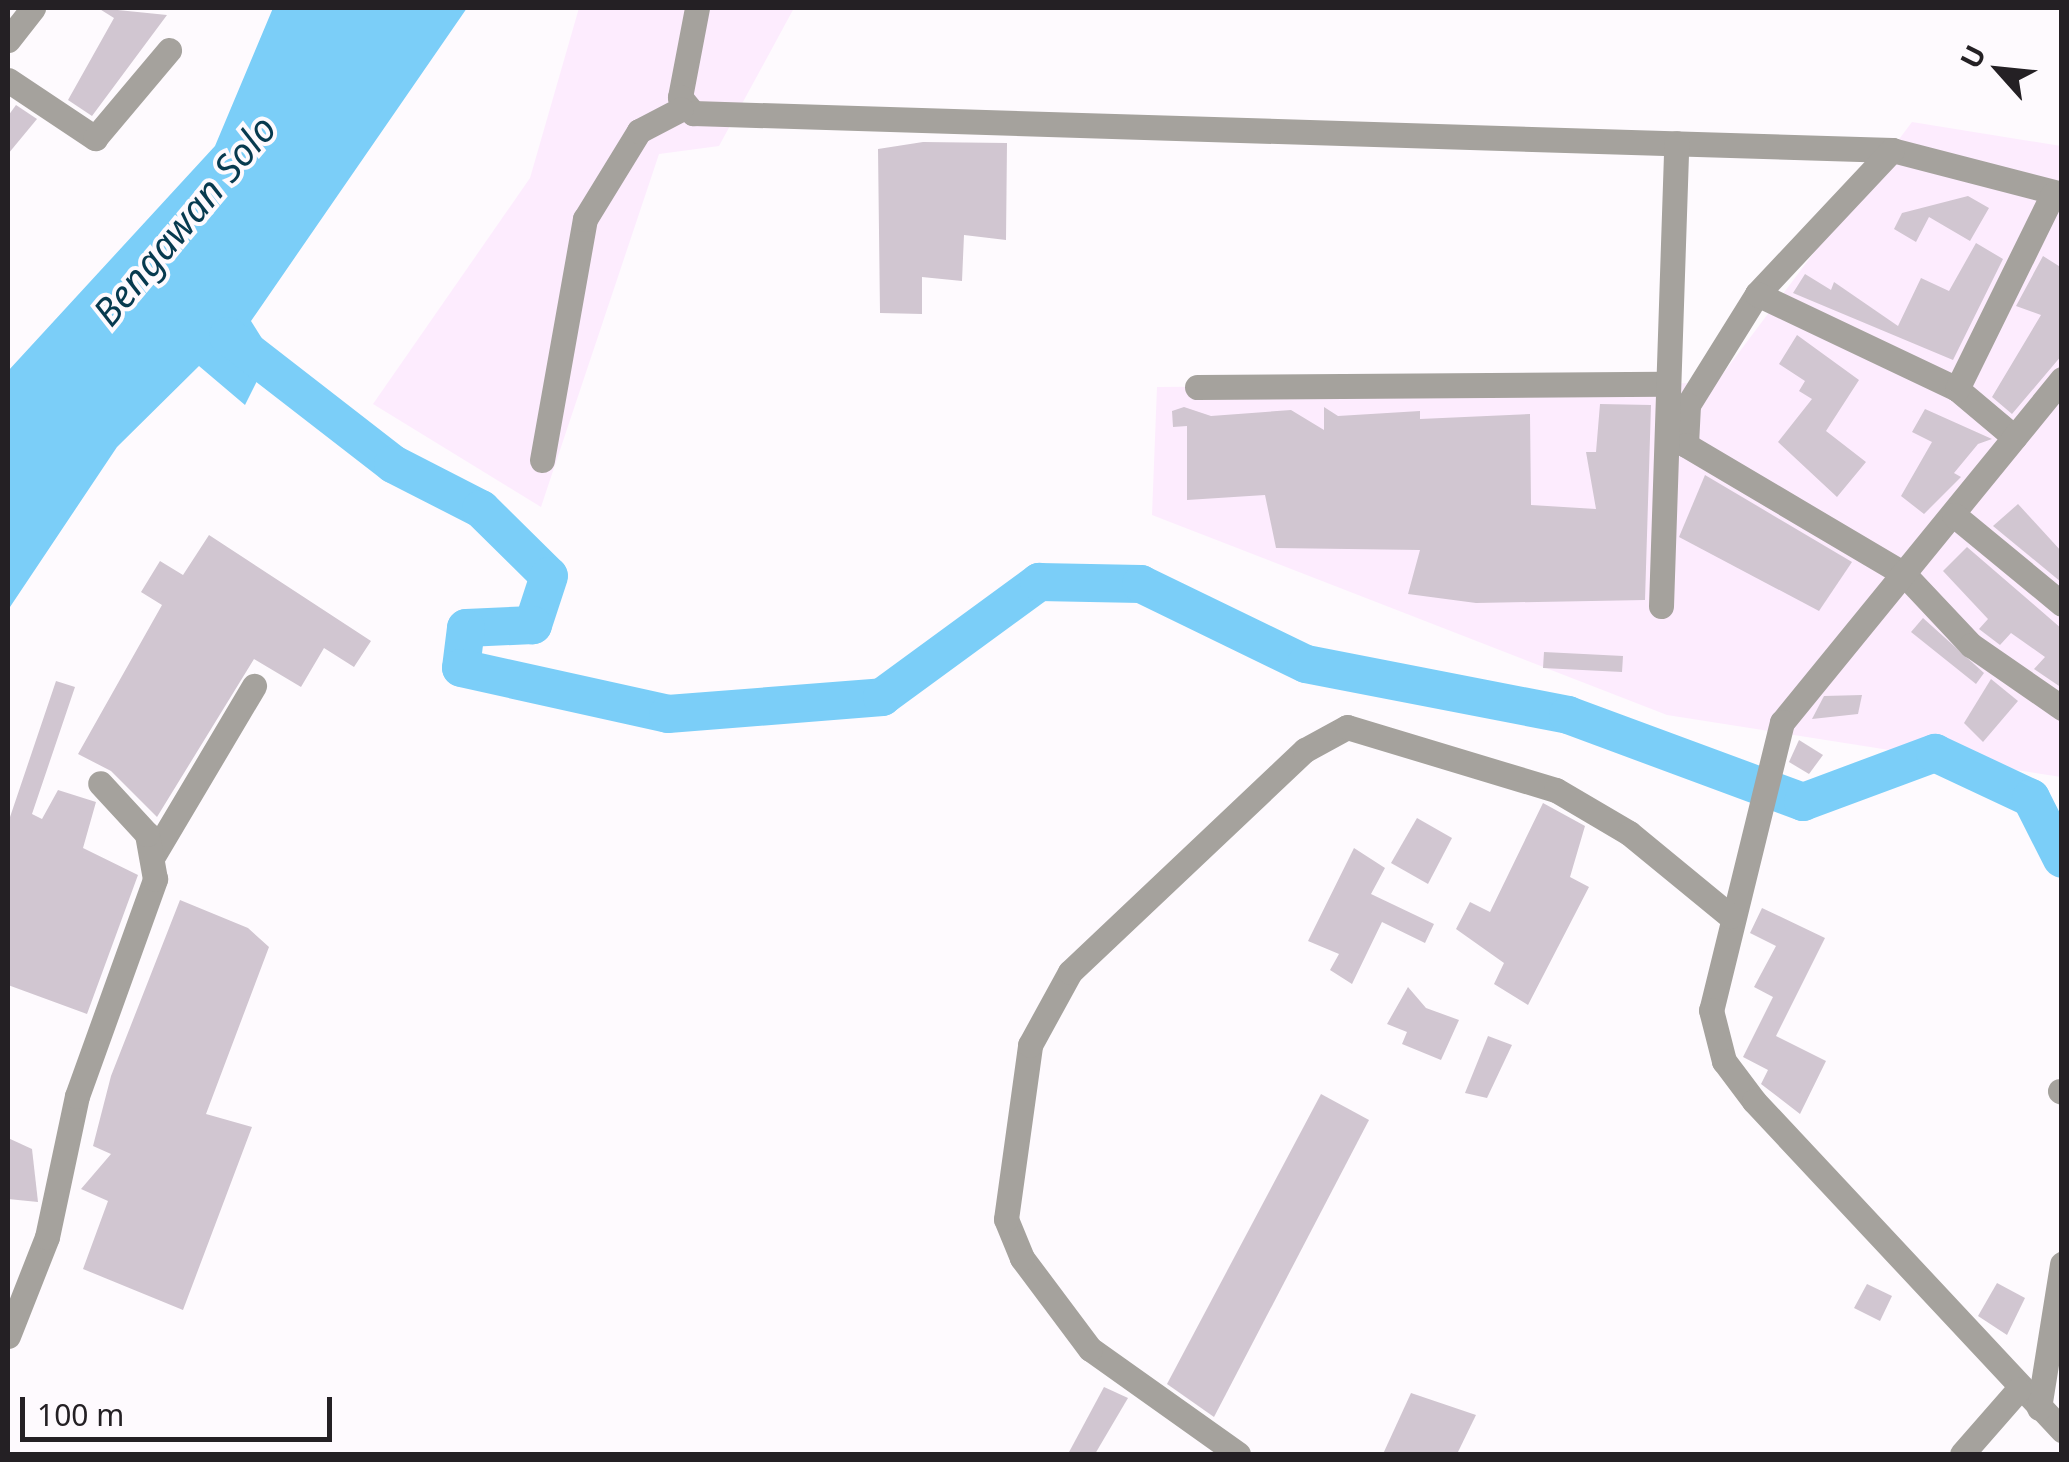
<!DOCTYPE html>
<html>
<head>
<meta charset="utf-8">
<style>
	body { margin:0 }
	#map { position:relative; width:2069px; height:1462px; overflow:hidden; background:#fefafe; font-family:"Noto Sans",sans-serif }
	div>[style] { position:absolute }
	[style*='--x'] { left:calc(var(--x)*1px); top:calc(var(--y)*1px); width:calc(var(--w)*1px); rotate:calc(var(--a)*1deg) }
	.built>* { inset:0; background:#fdecfe }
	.water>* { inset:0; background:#7bcef8 }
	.river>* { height:38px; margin:-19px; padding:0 19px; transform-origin:19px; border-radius:19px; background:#7bcef8 }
	.building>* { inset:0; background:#d1c6d1 }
	.minor>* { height:25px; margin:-12.5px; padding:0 12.5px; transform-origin:12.5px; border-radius:12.5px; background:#a5a29d }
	span { translate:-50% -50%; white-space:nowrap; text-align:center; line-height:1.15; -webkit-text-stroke:8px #fefafe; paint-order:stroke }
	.water-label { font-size:38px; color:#073a4f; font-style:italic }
	.frame { position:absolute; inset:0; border:10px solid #242024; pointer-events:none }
	.north { position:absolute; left:1949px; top:20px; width:100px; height:100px; -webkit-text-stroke:8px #fefafe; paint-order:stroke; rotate:297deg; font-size:28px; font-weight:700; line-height:40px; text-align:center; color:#242024 }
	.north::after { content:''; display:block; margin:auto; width:35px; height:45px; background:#242024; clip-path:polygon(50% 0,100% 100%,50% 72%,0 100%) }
	.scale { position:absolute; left:20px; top:1397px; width:312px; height:45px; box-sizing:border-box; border:5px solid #242024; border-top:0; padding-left:12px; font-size:30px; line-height:35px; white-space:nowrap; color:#242024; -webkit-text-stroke:8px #fefafe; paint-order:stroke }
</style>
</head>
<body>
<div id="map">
	<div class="built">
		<i style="clip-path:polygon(579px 8px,794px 8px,719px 146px,659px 154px,541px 507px,373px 404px,530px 178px)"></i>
		<i style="clip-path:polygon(1912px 122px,2061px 146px,2061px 777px,1667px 715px,1152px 515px,1157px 387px,1716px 383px)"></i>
	</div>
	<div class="water">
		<i style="clip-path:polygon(273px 8px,467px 8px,251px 321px,271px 353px,245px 405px,199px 366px,117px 447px,8px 610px,8px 371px,215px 146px)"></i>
	</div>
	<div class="river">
		<i style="--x:228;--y:336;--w:209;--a:37.8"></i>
		<i style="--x:393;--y:464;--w:99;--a:27.1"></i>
		<i style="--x:481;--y:509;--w:95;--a:44.6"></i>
		<i style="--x:549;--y:576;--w:52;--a:108.1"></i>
		<i style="--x:533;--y:625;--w:67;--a:177.4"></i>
		<i style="--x:466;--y:628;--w:40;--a:97.1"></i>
		<i style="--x:461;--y:668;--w:212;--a:12.5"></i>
		<i style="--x:668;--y:714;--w:215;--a:-4.5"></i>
		<i style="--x:882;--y:697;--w:195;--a:-36.2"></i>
		<i style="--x:1039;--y:582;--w:102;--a:1.1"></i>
		<i style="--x:1141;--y:584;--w:183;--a:25.9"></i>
		<i style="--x:1306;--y:664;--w:267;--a:11"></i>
		<i style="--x:1568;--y:715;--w:251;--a:20.3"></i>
		<i style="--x:1803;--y:802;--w:141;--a:-20.4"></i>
		<i style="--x:1935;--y:753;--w:106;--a:25.1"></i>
		<i style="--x:2031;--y:798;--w:68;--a:63.1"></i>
	</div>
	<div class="building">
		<i style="clip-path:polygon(98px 8px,167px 15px,92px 116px,68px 100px,114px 18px)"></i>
		<i style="clip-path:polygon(16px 105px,37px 119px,8px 154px,8px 116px)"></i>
		<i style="clip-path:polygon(923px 142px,1007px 143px,1006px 240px,964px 235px,962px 281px,922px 277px,922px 314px,880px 313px,878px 149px)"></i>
		<i style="clip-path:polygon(1968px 196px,1989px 208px,1970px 241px,1929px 217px,1916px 242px,1894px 229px,1902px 213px)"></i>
		<i style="clip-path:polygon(1976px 243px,2003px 259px,1953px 360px,1793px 293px,1805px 274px,1831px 290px,1834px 282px,1898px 326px,1921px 278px,1949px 291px)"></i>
		<i style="clip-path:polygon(2043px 256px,2062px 268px,2062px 355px,2012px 414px,1992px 397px,2041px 315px,2016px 306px)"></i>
		<i style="clip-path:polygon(1797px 335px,1859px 380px,1826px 431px,1866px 462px,1837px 497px,1778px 442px,1812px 399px,1799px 391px,1805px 381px,1779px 364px)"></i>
		<i style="clip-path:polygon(1600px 404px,1651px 405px,1645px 600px,1476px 603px,1408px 594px,1420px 550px,1276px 548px,1265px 495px,1187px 500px,1187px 426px,1173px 427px,1172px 411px,1184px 407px,1211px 416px,1291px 410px,1324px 430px,1324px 407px,1338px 416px,1420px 411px,1420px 419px,1530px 414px,1531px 505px,1596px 509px,1586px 452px,1596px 452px)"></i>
		<i style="clip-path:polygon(1925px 409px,1992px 439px,1978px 444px,1954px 473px,1961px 477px,1924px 514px,1901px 496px,1932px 442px,1912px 432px)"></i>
		<i style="clip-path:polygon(1705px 475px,1852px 562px,1819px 611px,1679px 537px)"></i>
		<i style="clip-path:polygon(2018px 504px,2062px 552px,2061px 582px,1993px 526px)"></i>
		<i style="clip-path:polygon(209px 535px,371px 641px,354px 667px,324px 648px,301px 687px,254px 659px,157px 817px,111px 771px,78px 754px,162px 605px,141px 592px,160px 561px,183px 575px)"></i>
		<i style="clip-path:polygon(1967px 547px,2062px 629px,2062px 688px,2034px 669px,2045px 657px,2011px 633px,2000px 645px,1979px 629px,1988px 619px,1943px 571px)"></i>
		<i style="clip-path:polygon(1923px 618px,1984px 673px,1976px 684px,1911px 632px)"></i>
		<i style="clip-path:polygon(1544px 652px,1623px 656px,1622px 672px,1543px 668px)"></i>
		<i style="clip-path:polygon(1991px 679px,2018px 701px,1983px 742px,1964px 723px)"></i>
		<i style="clip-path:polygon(56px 681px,75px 687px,32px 814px,42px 819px,58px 790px,96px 802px,83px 848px,138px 875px,87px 1014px,8px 985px,8px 823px)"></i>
		<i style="clip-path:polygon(1862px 695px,1858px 714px,1812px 719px,1824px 696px)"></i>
		<i style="clip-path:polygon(1799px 740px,1823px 755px,1809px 774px,1789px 762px)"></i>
		<i style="clip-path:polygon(1543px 803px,1585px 826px,1570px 877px,1589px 887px,1528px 1005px,1494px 984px,1504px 963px,1456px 929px,1470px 902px,1490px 912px)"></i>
		<i style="clip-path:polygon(1417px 818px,1452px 838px,1428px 884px,1391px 863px)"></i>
		<i style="clip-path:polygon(1354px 848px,1385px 868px,1371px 894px,1434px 924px,1425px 943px,1382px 922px,1352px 984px,1330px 970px,1339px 954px,1308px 941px)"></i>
		<i style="clip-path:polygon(180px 900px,248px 928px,269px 947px,206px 1114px,252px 1127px,183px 1310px,83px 1269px,108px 1201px,81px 1189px,111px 1154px,93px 1146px,111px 1076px)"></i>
		<i style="clip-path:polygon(1762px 908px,1825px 938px,1776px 1036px,1826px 1061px,1800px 1114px,1761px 1084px,1768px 1070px,1743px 1057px,1773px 997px,1754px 987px,1776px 946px,1750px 933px)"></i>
		<i style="clip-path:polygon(1408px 987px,1426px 1008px,1459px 1020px,1441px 1060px,1402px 1044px,1407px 1032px,1387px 1024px)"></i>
		<i style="clip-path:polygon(1488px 1036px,1512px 1045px,1487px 1098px,1465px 1093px)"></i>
		<i style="clip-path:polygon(1321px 1094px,1369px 1120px,1214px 1417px,1167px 1384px)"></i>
		<i style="clip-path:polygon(8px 1138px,32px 1149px,38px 1202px,8px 1199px)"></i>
		<i style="clip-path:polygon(1997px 1283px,2025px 1298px,2007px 1335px,1978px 1316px)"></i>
		<i style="clip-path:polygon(1867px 1284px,1892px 1296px,1880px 1321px,1854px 1308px)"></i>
		<i style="clip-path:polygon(1104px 1387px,1128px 1398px,1095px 1454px,1068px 1454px)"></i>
		<i style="clip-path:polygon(1411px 1393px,1476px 1415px,1457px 1454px,1383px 1454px)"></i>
	</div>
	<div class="minor">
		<i style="--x:697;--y:8;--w:91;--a:100.8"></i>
		<i style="--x:680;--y:97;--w:21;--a:51"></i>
		<i style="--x:693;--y:113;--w:1200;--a:1.77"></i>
		<i style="--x:1892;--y:150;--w:176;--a:14.5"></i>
		<i style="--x:8;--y:40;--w:41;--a:-52"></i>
		<i style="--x:8;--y:80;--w:105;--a:33.7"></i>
		<i style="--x:95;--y:138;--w:115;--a:-49.9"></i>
		<i style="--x:1892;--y:150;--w:197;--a:133.2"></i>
		<i style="--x:1757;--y:294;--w:131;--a:121.9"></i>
		<i style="--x:1688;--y:405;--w:40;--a:92.9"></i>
		<i style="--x:1686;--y:445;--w:253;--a:30.6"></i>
		<i style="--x:1904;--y:574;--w:98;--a:46.7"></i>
		<i style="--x:1971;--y:645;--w:111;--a:34.7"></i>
		<i style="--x:1757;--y:294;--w:221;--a:25.4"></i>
		<i style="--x:1957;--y:389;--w:75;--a:40.1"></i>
		<i style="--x:2062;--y:379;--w:443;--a:129.2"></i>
		<i style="--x:1782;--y:722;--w:297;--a:103.8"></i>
		<i style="--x:1711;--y:1010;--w:53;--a:75.7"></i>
		<i style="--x:1724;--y:1061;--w:50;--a:53.1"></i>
		<i style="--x:1754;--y:1101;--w:451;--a:46.9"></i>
		<i style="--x:1197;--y:387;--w:466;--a:-0.4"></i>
		<i style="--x:1957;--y:389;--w:217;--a:-63.8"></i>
		<i style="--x:542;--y:460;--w:245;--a:-79.9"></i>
		<i style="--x:585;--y:219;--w:103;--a:-58.5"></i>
		<i style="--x:639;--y:131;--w:47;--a:-27.6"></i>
		<i style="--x:1954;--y:515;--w:140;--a:39.5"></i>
		<i style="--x:1661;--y:606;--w:463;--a:-88.1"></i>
		<i style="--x:153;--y:856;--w:198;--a:-59.3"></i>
		<i style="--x:2060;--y:1091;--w:2;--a:27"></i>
		<i style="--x:8;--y:1336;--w:106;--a:-68.5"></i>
		<i style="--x:47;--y:1237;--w:144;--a:-78"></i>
		<i style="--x:77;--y:1096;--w:231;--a:-70.2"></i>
		<i style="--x:155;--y:879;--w:46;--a:-100.1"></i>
		<i style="--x:147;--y:834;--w:69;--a:-132.7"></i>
		<i style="--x:2039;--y:1408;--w:146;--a:-80.9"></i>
		<i style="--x:1238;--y:1454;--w:181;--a:-144.6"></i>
		<i style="--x:1090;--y:1349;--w:114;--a:-126.8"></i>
		<i style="--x:1022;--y:1258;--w:42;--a:-112.3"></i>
		<i style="--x:1006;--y:1219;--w:176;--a:-82.1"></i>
		<i style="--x:1030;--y:1045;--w:83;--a:-61.3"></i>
		<i style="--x:1070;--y:972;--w:323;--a:-43.4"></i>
		<i style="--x:1305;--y:750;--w:48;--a:-28.7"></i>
		<i style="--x:1347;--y:727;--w:218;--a:16.8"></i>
		<i style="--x:1556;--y:790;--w:85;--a:30.5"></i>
		<i style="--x:1629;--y:833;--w:131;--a:39.4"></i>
		<i style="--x:1962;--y:1454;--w:86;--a:-48.8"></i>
	</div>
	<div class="water-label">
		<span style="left:184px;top:220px;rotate:-50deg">Bengawan Solo</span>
	</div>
	<div class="frame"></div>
	<div class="north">U</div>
	<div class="scale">100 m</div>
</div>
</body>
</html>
